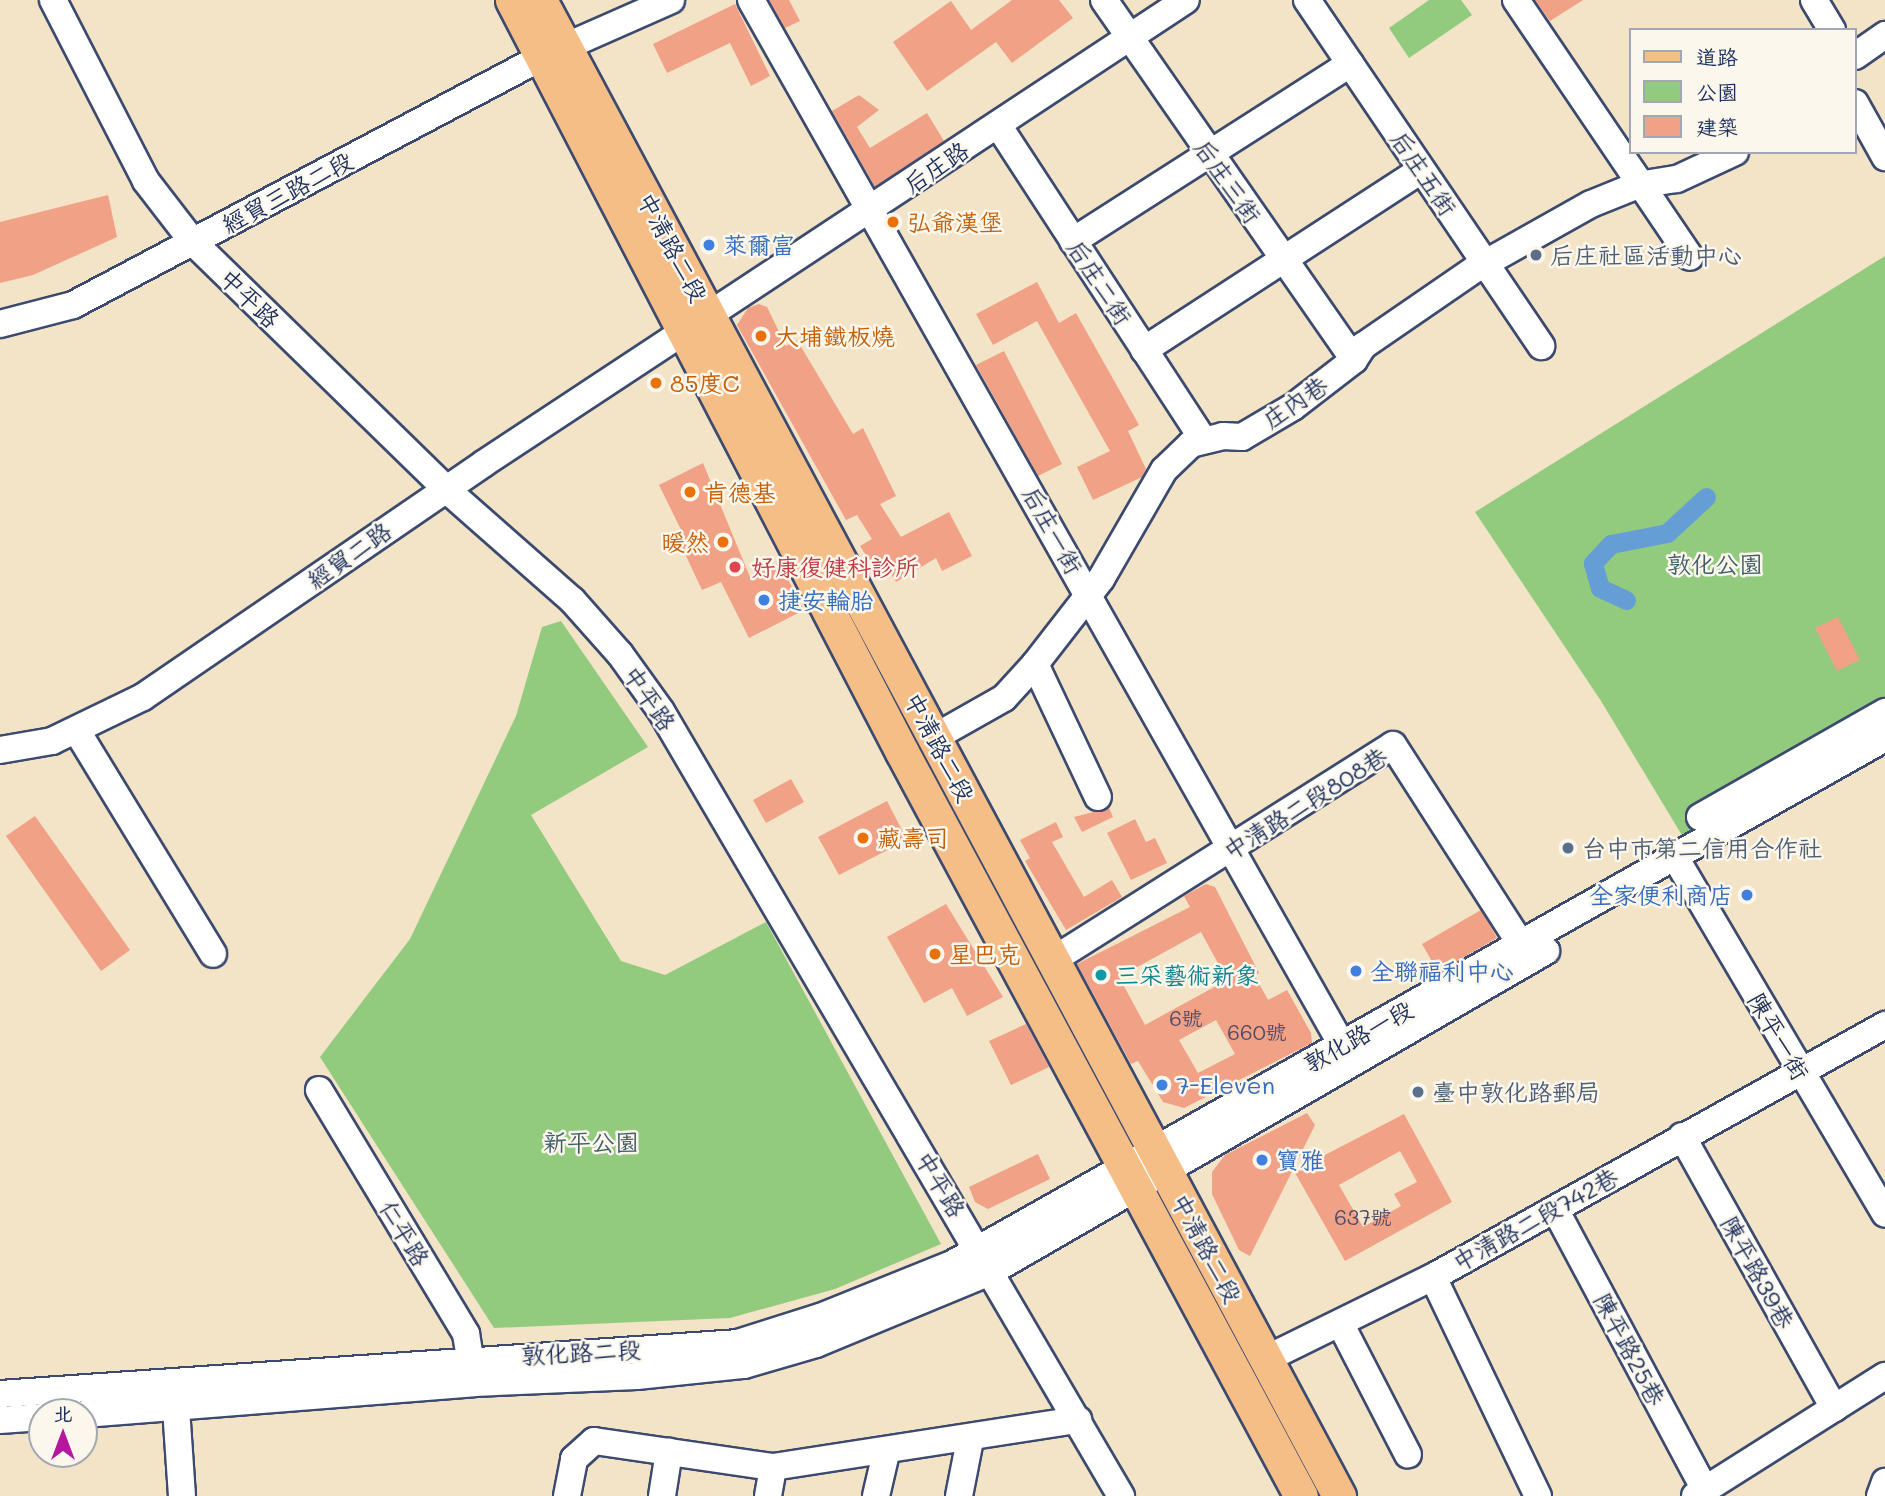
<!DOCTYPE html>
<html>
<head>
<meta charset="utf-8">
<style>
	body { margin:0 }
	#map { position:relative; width:1885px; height:1496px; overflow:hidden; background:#f3e3c7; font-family:Mali,"LXGW WenKai TC",sans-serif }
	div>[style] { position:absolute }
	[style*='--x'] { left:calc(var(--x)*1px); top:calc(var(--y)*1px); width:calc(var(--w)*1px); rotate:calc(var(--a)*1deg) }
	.green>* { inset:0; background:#93cb7e }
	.canal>* { height:19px; margin:-9.5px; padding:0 9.5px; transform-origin:9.5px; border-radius:9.5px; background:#659ed4 }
	.building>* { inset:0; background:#f0a186 }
	.roads { filter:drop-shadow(2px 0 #3b4a6e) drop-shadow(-2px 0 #3b4a6e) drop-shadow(0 2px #3b4a6e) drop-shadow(0 -2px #3b4a6e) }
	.minor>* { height:26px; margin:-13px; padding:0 13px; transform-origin:13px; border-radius:13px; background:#fff }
	.major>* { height:33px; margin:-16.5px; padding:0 16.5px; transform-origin:16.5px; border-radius:16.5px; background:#f6be87 }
	.dots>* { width:19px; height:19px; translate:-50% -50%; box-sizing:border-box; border:4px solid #fbf7ec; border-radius:50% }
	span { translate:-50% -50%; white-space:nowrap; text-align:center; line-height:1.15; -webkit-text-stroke:5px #fbf7ec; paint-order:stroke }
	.number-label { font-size:21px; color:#504c68 }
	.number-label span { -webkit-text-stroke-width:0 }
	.street-label { font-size:24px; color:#1b2f5e }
	.food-label { font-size:24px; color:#c56008 }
	.left { translate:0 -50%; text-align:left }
	.right { translate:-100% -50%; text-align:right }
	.shop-label { font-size:24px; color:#366cbe }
	.service-label { font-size:24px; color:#4e5e75 }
	.park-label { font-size:24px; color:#3f5e68 }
	.health-label { font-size:24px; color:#be3a42 }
	.culture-label { font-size:24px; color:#0d838f }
	.legend { position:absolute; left:1629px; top:28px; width:228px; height:126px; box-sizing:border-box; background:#fbf7ec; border:2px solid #a1a7b3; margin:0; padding:9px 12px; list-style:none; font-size:21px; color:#1b2f5e }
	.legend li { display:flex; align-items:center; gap:14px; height:35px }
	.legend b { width:35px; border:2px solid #a1a7b3 }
	.north { position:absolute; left:28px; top:1398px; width:70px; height:70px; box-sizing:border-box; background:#fbf7ec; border:2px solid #a1a7b3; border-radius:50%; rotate:0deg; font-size:19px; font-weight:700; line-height:28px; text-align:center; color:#1b2f5e }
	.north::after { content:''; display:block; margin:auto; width:24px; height:32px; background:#b5179e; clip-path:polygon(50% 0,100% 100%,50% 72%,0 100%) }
</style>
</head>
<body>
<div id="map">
	<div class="green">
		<i style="clip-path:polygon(1429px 0,1461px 0,1472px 15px,1409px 58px,1389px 28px)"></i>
		<i style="clip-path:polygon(1885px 256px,1885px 719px,1683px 837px,1601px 701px,1475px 512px)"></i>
		<i style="clip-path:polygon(561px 621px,648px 747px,531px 815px,621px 961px,665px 975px,766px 922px,941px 1244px,835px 1289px,730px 1318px,494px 1328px,320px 1057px,410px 939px,516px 716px,542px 627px)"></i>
	</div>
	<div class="canal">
		<i style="--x:1626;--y:600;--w:29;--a:-155"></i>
		<i style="--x:1600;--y:588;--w:26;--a:-106"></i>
		<i style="--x:1593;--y:563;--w:26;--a:-47"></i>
		<i style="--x:1611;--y:544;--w:57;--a:-11.1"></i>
		<i style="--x:1667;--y:533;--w:53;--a:-42.7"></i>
	</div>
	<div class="building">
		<i style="clip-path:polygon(769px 0,789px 0,800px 21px,785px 28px)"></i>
		<i style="clip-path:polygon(1012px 0,1059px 0,1073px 18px,1012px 63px,996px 42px,927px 91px,893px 42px,951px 1px,971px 30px)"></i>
		<i style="clip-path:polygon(1535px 0,1583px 0,1550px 21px)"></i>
		<i style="clip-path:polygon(735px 4px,770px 76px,751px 86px,730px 43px,667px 73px,653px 44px)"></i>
		<i style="clip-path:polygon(859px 95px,879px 110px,857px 127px,870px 148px,927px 113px,944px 141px,875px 187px,832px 111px)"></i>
		<i style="clip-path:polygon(108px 195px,117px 237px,33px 275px,0 283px,0 222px)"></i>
		<i style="clip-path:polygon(1037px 282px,1059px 323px,1076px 313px,1139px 425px,1128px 431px,1146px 469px,1142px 477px,1093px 500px,1077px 467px,1110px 451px,1037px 321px,993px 345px,976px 314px)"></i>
		<i style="clip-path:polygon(759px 304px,767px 307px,786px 346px,797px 340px,853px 434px,863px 428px,896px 496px,880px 504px,901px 537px,949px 512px,972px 556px,942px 571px,936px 558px,896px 582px,888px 569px,879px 575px,860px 546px,872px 539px,857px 515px,846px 520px,737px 325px,748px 308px)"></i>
		<i style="clip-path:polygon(1004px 351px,1062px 464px,1038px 476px,976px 365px)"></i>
		<i style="clip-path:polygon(703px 463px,750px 577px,779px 562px,804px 610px,749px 638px,721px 582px,702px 590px,679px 541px,685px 538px,659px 485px)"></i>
		<i style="clip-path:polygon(1838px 617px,1860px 660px,1837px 671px,1815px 628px)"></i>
		<i style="clip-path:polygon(791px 779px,804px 802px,766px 823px,753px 800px)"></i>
		<i style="clip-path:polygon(887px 801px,907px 840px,839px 875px,818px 837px)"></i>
		<i style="clip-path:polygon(1109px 808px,1113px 817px,1082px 832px,1074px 817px)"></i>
		<i style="clip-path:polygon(35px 816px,130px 950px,101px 971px,6px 836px)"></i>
		<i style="clip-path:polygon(1135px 819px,1146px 842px,1155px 838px,1167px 863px,1131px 880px,1107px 833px)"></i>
		<i style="clip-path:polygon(1056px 822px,1063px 837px,1052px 842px,1084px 897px,1112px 880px,1122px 897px,1066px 930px,1025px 861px,1030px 858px,1020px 840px)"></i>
		<i style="clip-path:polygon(evenodd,1206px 884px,1215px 887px,1259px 973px,1255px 976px,1268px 1000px,1287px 990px,1311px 1033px,1312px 1043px,1184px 1108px,1163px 1102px,1138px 1061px,1131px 1064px,1077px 964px,1190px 907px,1184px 896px,1206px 884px,1201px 932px,1227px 980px,1145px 1025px,1119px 977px,1201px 932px,1206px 884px,1216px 1020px,1235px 1054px,1198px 1073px,1179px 1040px,1216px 1020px)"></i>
		<i style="clip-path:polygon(946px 904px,1003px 997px,967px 1016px,952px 988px,924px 1003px,887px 937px)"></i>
		<i style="clip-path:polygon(1481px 910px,1497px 938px,1438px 972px,1422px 944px)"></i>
		<i style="clip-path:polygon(1026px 1024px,1049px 1067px,1011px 1085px,989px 1041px)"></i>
		<i style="clip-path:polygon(1307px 1113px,1315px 1125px,1250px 1256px,1239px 1250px,1212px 1194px,1212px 1172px,1225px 1155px)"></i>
		<i style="clip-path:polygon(evenodd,1404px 1114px,1452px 1202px,1345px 1261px,1294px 1171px,1404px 1114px,1400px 1151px,1417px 1182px,1394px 1194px,1401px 1206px,1363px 1227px,1339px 1185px,1400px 1151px)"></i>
		<i style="clip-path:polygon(1038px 1154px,1050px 1179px,988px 1209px,975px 1202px,969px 1187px)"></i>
	</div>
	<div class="roads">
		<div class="minor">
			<i style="--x:53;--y:0;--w:203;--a:62.8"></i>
			<i style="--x:146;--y:181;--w:77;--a:52.4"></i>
			<i style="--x:193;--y:242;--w:354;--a:44.3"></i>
			<i style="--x:446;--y:489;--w:168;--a:41.4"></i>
			<i style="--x:572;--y:600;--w:72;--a:48.4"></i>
			<i style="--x:620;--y:654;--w:70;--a:54.3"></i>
			<i style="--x:661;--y:711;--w:910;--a:59.63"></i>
			<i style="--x:751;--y:0;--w:1217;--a:60.51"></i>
			<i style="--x:1104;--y:0;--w:438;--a:55.2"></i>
			<i style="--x:1307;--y:0;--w:418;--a:55.9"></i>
			<i style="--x:1516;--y:0;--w:310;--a:55.9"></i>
			<i style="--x:1814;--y:0;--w:35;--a:59"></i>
			<i style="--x:1855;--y:56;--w:37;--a:-35"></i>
			<i style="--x:1855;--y:103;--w:62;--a:60.9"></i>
			<i style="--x:998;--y:125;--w:375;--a:56.9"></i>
			<i style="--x:1073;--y:241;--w:329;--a:-32.6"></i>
			<i style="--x:0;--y:324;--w:75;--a:-14.6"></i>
			<i style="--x:73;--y:305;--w:531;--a:-27.87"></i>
			<i style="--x:542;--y:57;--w:141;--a:-23.8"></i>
			<i style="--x:1144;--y:350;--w:330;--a:-33"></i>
			<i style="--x:1035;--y:664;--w:147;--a:64.7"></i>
			<i style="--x:77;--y:731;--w:261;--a:58.6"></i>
			<i style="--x:935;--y:737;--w:79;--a:-29.5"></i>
			<i style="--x:1004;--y:698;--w:46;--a:-47.6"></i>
			<i style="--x:1035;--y:664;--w:108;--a:-52.2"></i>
			<i style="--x:1101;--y:579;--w:126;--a:-60"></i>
			<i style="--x:1164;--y:470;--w:37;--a:-44"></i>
			<i style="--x:1191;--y:444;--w:33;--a:-14"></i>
			<i style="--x:1223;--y:436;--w:19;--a:3"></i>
			<i style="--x:1242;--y:437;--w:59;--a:-30.5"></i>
			<i style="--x:1293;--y:407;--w:77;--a:-37.6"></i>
			<i style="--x:1354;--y:360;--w:17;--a:-57"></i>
			<i style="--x:1363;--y:346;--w:136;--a:-34.5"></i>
			<i style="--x:1475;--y:269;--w:133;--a:-29.3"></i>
			<i style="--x:1591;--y:204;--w:51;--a:-22"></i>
			<i style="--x:1638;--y:185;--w:39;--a:-9"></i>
			<i style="--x:1677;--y:179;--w:64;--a:-25"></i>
			<i style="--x:0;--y:750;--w:53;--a:-9.8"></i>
			<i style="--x:52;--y:741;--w:101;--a:-25.8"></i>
			<i style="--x:143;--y:697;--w:412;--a:-34.4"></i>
			<i style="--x:483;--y:464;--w:842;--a:-33.43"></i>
			<i style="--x:1700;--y:817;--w:213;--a:-29.6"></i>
			<i style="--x:1675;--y:857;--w:414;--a:59.5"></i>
			<i style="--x:1053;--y:960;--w:402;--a:-32.3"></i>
			<i style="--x:1393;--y:745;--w:237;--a:57.3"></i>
			<i style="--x:319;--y:1090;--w:285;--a:58.9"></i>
			<i style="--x:466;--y:1334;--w:43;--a:80.5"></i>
			<i style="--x:1682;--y:1136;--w:312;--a:60.8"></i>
			<i style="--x:1555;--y:1209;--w:319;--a:61.9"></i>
			<i style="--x:1433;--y:1277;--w:243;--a:64.4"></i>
			<i style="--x:1340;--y:1323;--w:148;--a:62.7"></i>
			<i style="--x:1266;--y:1359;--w:186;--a:-26.2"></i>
			<i style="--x:1433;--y:1277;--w:518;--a:-29.14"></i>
			<i style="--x:0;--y:1394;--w:740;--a:-3.95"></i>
			<i style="--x:738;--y:1343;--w:86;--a:-17.6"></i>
			<i style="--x:820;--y:1317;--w:142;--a:-21.9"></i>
			<i style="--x:952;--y:1264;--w:1071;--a:-29.41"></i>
			<i style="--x:176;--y:1408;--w:88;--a:86.1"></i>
			<i style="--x:84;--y:1414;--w:391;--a:-4.5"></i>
			<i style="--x:474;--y:1383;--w:163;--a:-2.5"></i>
			<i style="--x:637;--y:1376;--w:108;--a:-5.9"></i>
			<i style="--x:744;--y:1365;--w:75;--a:-16.3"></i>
			<i style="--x:816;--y:1344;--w:191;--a:-22.5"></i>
			<i style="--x:992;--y:1271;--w:640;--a:-30.01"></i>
			<i style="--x:0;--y:1420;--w:42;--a:-4.1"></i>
			<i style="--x:567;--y:1496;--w:38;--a:-79"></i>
			<i style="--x:574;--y:1459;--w:27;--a:-42"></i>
			<i style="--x:594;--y:1441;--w:181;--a:8.3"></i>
			<i style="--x:773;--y:1467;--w:309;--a:-8.8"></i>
			<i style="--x:662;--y:1496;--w:45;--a:-81"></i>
			<i style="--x:768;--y:1496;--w:29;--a:-80"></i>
			<i style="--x:876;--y:1496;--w:44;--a:-76.9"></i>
			<i style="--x:959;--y:1496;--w:57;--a:-78.9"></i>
			<i style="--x:1695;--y:1496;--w:225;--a:-32.3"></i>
			<i style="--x:1880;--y:1496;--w:15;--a:-70"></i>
		</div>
		<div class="major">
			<i style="--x:512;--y:0;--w:847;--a:62.59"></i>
			<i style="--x:902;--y:752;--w:844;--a:61.8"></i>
			<i style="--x:540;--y:0;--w:1696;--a:61.89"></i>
		</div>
	</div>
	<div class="dots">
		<i style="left:893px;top:222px;background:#e8710a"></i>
		<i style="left:709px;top:245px;background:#3f7fe0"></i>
		<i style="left:1536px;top:255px;background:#5c6f8a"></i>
		<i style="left:761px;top:336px;background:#e8710a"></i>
		<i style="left:656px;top:383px;background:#e8710a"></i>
		<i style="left:690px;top:492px;background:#e8710a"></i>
		<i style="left:723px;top:542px;background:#e8710a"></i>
		<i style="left:735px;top:567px;background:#e0444e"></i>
		<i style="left:764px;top:600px;background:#3f7fe0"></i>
		<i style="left:863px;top:838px;background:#e8710a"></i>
		<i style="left:1568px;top:848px;background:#5c6f8a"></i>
		<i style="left:1747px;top:895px;background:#3f7fe0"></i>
		<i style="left:935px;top:954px;background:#e8710a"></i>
		<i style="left:1356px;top:971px;background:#3f7fe0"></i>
		<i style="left:1101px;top:975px;background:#0f9aa8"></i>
		<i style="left:1162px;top:1085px;background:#3f7fe0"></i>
		<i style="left:1418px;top:1092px;background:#5c6f8a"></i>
		<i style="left:1262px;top:1160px;background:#3f7fe0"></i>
	</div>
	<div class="number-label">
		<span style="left:1186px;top:1018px">6號</span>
		<span style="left:1257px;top:1032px">660號</span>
		<span style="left:1363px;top:1217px">637號</span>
	</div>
	<div class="street-label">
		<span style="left:936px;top:167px;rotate:-34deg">后庄路</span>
		<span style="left:1424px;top:173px;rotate:56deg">后庄五街</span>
		<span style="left:1228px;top:181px;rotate:55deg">后庄三街</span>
		<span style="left:287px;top:192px;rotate:-28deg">經貿三路二段</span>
		<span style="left:673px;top:247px;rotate:62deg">中清路二段</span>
		<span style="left:1100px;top:282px;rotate:57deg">后庄二街</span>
		<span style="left:250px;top:298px;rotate:44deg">中平路</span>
		<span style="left:1295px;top:402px;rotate:-34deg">庄內巷</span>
		<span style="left:1053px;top:530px;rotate:61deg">后庄一街</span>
		<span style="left:349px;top:555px;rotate:-35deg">經貿二路</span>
		<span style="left:650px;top:698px;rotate:56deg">中平路</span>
		<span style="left:940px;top:747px;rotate:62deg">中清路二段</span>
		<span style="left:1305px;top:803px;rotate:-32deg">中清路二段808巷</span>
		<span style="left:1358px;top:1036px;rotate:-29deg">敦化路一段</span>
		<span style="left:1779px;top:1036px;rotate:60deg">陳平一街</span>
		<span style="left:941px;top:1184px;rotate:59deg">中平路</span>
		<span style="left:1535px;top:1219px;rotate:-29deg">中清路二段742巷</span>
		<span style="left:405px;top:1233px;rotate:59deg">仁平路</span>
		<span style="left:1207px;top:1248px;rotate:62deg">中清路二段</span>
		<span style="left:1758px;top:1272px;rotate:61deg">陳平路39巷</span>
		<span style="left:1630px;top:1349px;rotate:62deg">陳平路25巷</span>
		<span style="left:581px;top:1352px;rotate:-3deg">敦化路二段</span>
	</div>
	<div class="food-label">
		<span class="left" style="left:907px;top:222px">弘爺漢堡</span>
		<span class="left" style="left:775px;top:336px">大埔鐵板燒</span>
		<span class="left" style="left:670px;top:383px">85度C</span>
		<span class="left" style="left:704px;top:492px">肯德基</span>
		<span class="right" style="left:709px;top:542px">暖然</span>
		<span class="left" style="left:877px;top:838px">藏壽司</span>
		<span class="left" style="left:949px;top:954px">星巴克</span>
	</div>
	<div class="shop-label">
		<span class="left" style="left:723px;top:245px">萊爾富</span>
		<span class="left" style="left:778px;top:600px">捷安輪胎</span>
		<span class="right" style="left:1733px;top:895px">全家便利商店</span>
		<span class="left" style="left:1370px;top:971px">全聯福利中心</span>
		<span class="left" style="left:1176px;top:1085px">7-Eleven</span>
		<span class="left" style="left:1276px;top:1160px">寶雅</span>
	</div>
	<div class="service-label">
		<span class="left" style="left:1550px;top:255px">后庄社區活動中心</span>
		<span class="left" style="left:1582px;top:848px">台中市第二信用合作社</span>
		<span class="left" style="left:1432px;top:1092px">臺中敦化路郵局</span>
	</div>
	<div class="park-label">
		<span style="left:1715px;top:564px">敦化公園</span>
		<span style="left:591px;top:1142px">新平公園</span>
	</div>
	<div class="health-label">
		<span class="left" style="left:751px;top:567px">好康復健科診所</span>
	</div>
	<div class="culture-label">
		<span class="left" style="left:1115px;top:975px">三采藝術新象</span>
	</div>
	<ul class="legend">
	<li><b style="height:9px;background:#f6be87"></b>道路</li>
	<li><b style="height:19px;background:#93cb7e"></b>公園</li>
	<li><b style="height:19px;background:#f0a186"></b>建築</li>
	</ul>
	<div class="north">北</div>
</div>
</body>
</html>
